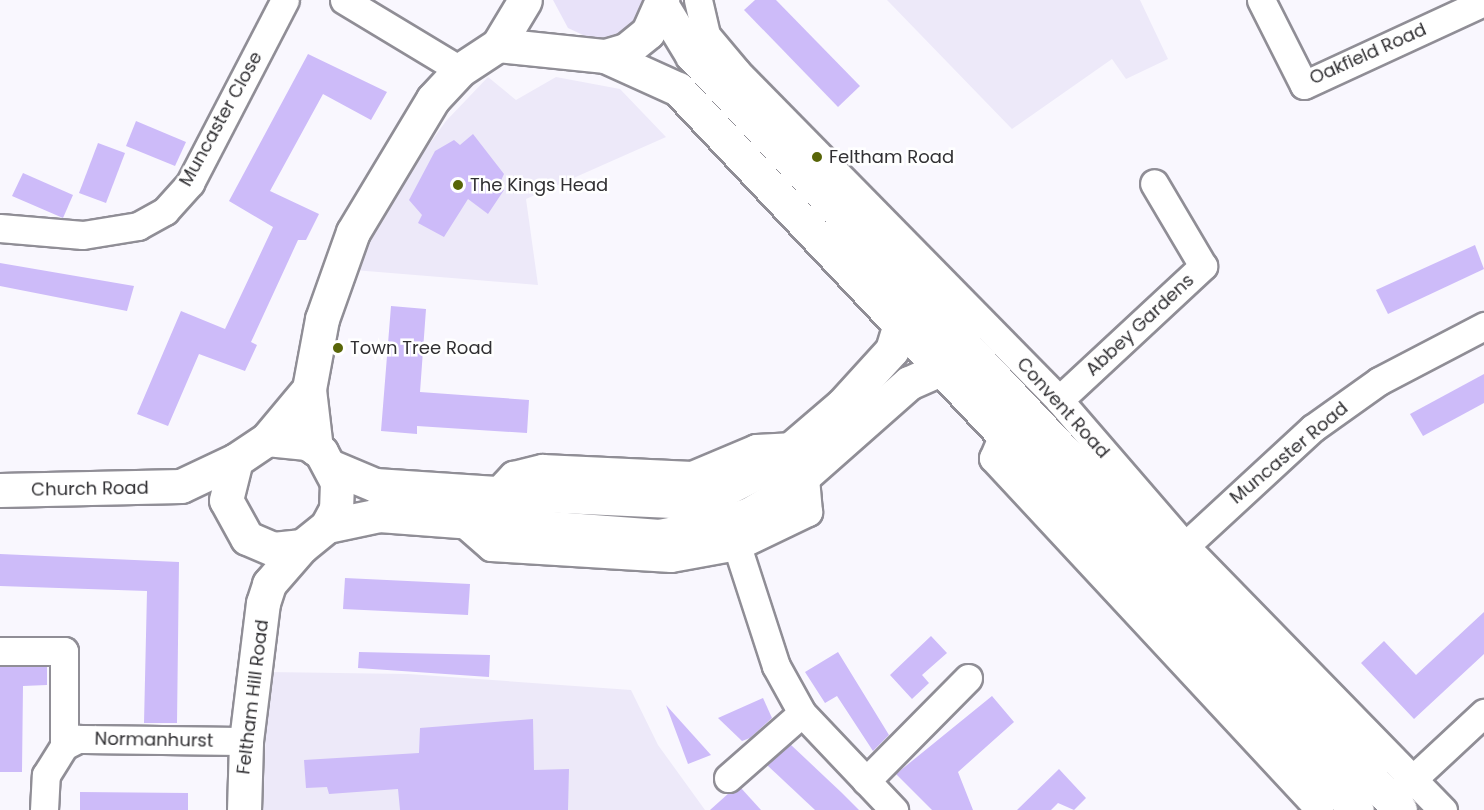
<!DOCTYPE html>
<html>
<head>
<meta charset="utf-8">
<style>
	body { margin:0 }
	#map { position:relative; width:1484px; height:810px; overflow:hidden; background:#f9f7fe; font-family:Poppins,sans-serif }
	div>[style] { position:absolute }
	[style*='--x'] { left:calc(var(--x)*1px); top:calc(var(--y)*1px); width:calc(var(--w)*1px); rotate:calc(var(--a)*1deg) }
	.built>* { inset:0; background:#ede9f9 }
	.green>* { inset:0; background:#e8e2f9 }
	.building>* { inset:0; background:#cdbbf9 }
	.roads { filter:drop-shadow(2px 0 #908e96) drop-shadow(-2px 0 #908e96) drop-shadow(0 2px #908e96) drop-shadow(0 -2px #908e96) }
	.street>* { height:27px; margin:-13.5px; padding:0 13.5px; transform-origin:13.5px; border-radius:13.5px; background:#fff }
	.secondary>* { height:33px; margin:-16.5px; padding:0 16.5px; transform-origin:16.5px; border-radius:16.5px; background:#fff }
	.dots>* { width:16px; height:16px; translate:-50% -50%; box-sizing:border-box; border:3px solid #fff; border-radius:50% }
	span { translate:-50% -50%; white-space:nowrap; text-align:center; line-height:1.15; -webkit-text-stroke:5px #fff; paint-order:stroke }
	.street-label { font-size:18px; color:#313033 }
	.poi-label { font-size:18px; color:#313033 }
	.left { translate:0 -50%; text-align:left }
</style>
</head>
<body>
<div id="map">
	<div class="built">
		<i style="clip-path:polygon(887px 0,1140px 0,1168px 59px,1126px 79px,1112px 59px,1012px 129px)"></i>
		<i style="clip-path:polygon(488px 77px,516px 100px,556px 77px,620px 89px,666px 137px,526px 199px,538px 285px,354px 270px,387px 203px,446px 121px)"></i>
		<i style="clip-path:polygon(268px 672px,408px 674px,631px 690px,658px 745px,705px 810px,263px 810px)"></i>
	</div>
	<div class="green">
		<i style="clip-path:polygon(553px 0,649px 0,641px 22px,613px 40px,596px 41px,568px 28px)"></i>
	</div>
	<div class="building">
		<i style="clip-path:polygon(755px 0,776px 0,860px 86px,838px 107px,744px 10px)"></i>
		<i style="clip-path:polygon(308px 54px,387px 92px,371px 120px,323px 94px,270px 191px,319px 214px,306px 240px,298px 240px,251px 342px,257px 345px,245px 371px,199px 354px,168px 426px,137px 414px,181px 311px,225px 329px,273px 227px,229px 201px)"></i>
		<i style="clip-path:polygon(136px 121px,186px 142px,175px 166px,126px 146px)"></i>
		<i style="clip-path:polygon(473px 134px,504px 174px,498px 187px,504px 190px,488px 214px,468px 199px,444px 237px,418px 223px,422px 215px,409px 200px,435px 151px,454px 140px,460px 145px)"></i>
		<i style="clip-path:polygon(98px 143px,125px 153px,106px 203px,79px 193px)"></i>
		<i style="clip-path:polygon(23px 173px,73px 195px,63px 218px,12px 196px)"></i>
		<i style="clip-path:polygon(1475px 245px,1484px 269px,1388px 314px,1376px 290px)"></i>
		<i style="clip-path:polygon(0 263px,134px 286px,127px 311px,0 286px)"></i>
		<i style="clip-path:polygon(391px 306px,426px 309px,420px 392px,529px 400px,527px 433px,417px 426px,417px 434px,381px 431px)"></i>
		<i style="clip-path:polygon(1484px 374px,1484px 403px,1423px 436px,1410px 414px)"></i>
		<i style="clip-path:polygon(0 554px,179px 562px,177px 723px,144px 723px,147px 591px,0 586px)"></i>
		<i style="clip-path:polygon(345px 578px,470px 584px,468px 615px,343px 609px)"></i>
		<i style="clip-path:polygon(1484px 612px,1484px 654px,1414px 719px,1361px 663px,1384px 641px,1416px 675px)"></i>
		<i style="clip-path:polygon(931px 636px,947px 653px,922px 675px,929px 683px,912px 699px,890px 675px)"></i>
		<i style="clip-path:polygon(359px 652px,490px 655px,489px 677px,358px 668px)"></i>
		<i style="clip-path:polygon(838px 652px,889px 735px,873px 751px,837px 696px,825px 703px,805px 672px)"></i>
		<i style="clip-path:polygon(0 667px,47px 667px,47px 685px,23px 686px,22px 772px,0 772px)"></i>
		<i style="clip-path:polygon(992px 696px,1014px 722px,958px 772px,973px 810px,932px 810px,896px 774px)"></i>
		<i style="clip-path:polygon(763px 698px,772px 718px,750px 738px,742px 741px,718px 718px)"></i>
		<i style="clip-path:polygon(666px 705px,711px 755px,688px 764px)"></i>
		<i style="clip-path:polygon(533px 719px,534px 770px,569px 769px,568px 810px,400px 810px,398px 789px,329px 794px,327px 787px,306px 788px,304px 760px,419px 753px,420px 728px)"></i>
		<i style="clip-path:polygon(790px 744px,842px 793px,859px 810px,815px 810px,767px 765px)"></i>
		<i style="clip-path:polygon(1059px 769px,1086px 798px,1074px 810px,1058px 803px,1051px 810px,1017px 810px)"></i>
		<i style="clip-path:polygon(741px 788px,761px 810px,710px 810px,729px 793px)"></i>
		<i style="clip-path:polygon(80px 792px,188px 793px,188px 810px,80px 810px)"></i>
	</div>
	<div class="roads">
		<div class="street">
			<i style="--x:344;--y:0;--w:135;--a:31.1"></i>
			<i style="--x:698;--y:0;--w:36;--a:77"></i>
			<i style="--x:706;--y:35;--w:48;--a:50"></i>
			<i style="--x:737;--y:72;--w:460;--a:45.5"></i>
			<i style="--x:1059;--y:400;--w:191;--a:49.2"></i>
			<i style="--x:1184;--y:545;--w:371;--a:45.7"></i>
			<i style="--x:1261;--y:0;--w:95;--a:63.2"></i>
			<i style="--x:1304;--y:85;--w:198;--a:-24.8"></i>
			<i style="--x:0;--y:228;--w:83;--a:4.8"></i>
			<i style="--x:83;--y:235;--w:56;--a:-9.3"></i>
			<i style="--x:138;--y:226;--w:31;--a:-29"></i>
			<i style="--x:165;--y:211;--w:38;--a:-48"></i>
			<i style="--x:190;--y:183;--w:206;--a:-62.6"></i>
			<i style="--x:1059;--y:400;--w:197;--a:-42.9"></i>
			<i style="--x:1203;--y:266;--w:96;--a:-120.6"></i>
			<i style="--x:1002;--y:437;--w:23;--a:113"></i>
			<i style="--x:993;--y:458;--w:480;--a:47.1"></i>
			<i style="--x:496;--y:493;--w:25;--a:-47"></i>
			<i style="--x:513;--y:475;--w:30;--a:-14"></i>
			<i style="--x:542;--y:468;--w:150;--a:2.7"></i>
			<i style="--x:692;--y:475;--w:69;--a:-22.9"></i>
			<i style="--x:756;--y:448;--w:38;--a:-3"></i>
			<i style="--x:460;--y:520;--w:41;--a:41.1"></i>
			<i style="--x:491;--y:547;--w:180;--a:3.5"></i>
			<i style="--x:671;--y:558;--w:67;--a:-10.3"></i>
			<i style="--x:737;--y:546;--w:79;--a:-25.6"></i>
			<i style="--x:808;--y:512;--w:37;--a:-95"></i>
			<i style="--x:737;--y:546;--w:126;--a:72"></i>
			<i style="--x:776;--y:666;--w:54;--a:61"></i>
			<i style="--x:802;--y:713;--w:134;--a:46.5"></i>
			<i style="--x:1172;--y:558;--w:192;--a:-42.7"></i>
			<i style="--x:1313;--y:428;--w:81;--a:-35.5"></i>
			<i style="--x:1379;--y:381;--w:119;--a:-27.6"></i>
			<i style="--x:0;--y:651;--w:64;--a:0"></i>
			<i style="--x:64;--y:651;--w:95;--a:90"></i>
			<i style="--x:728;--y:778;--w:98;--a:-41.3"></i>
			<i style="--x:866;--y:781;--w:145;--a:-45.3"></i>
			<i style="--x:1400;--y:791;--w:115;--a:-42.9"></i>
			<i style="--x:44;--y:810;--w:35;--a:-87"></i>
			<i style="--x:46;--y:775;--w:34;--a:-58"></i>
			<i style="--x:64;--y:746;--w:16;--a:-27"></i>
			<i style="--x:78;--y:739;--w:168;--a:0.7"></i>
		</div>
		<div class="secondary">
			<i style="--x:661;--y:4;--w:60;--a:58.7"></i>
			<i style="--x:692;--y:55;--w:1035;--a:46.84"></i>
			<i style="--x:498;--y:45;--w:108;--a:5.9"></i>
			<i style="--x:605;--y:56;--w:22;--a:-16"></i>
			<i style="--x:626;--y:50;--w:28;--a:-39"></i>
			<i style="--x:648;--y:32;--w:35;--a:-66"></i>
			<i style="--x:605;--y:56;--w:80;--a:24.3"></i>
			<i style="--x:678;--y:89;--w:990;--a:46.72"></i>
			<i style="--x:267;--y:439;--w:40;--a:5.7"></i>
			<i style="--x:307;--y:443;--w:17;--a:33"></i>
			<i style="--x:321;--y:452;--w:34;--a:62"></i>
			<i style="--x:337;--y:482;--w:27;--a:92"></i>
			<i style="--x:336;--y:509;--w:19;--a:118"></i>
			<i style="--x:327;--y:526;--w:32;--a:141"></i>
			<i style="--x:302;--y:546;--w:29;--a:174"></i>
			<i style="--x:273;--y:549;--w:28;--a:-157"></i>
			<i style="--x:247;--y:538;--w:43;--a:-118.9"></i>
			<i style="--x:226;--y:500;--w:41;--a:-76"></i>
			<i style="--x:236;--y:460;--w:37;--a:-34"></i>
			<i style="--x:267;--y:439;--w:65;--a:-50"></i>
			<i style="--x:316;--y:449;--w:60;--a:-96.7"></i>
			<i style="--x:309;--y:389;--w:71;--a:-79.5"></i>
			<i style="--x:322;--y:319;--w:92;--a:-70.4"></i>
			<i style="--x:353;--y:232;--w:155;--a:-59"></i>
			<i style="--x:433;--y:99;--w:40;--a:-47"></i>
			<i style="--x:460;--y:70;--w:45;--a:-33.3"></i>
			<i style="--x:498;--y:45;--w:52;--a:-59"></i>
			<i style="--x:332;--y:467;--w:47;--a:22.7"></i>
			<i style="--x:375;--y:485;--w:121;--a:3.8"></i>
			<i style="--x:496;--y:493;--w:176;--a:2.6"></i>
			<i style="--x:672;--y:501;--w:50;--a:-11.5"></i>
			<i style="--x:721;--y:491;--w:59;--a:-27.4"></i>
			<i style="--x:773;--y:464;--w:91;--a:-40.5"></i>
			<i style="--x:842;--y:405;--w:74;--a:-47.7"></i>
			<i style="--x:892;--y:350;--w:24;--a:-73"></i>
			<i style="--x:0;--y:490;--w:181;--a:-1.3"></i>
			<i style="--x:181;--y:486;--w:61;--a:-25.3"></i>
			<i style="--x:327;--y:526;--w:53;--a:-11.9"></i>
			<i style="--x:379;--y:515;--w:281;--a:4.3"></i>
			<i style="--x:659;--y:536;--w:53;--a:-10.9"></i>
			<i style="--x:711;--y:526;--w:39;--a:-17"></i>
			<i style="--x:748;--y:515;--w:41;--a:-31"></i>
			<i style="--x:783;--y:494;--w:168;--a:-41.4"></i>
			<i style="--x:909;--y:383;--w:34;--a:-24"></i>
			<i style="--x:244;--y:810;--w:69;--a:-88.3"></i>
			<i style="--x:246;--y:741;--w:139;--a:-83"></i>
			<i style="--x:263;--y:603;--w:20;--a:-72"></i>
			<i style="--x:269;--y:584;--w:50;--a:-49"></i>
		</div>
	</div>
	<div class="dots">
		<i style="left:817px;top:157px;background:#586508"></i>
		<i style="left:458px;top:185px;background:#586508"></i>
		<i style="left:338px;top:348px;background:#586508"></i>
	</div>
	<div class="street-label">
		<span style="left:1368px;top:54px;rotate:-24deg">Oakfield Road</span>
		<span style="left:221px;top:119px;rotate:-61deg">Muncaster Close</span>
		<span style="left:1140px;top:325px;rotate:-43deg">Abbey Gardens</span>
		<span style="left:1063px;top:408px;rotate:48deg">Convent Road</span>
		<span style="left:1289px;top:453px;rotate:-40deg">Muncaster Road</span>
		<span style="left:90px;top:489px;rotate:-1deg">Church Road</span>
		<span style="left:253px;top:697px;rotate:-83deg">Feltham Hill Road</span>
		<span style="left:154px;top:740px;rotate:1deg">Normanhurst</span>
	</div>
	<div class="poi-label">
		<span class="left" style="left:829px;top:157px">Feltham Road</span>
		<span class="left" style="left:470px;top:185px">The Kings Head</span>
		<span class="left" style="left:350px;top:348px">Town Tree Road</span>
	</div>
</div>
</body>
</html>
